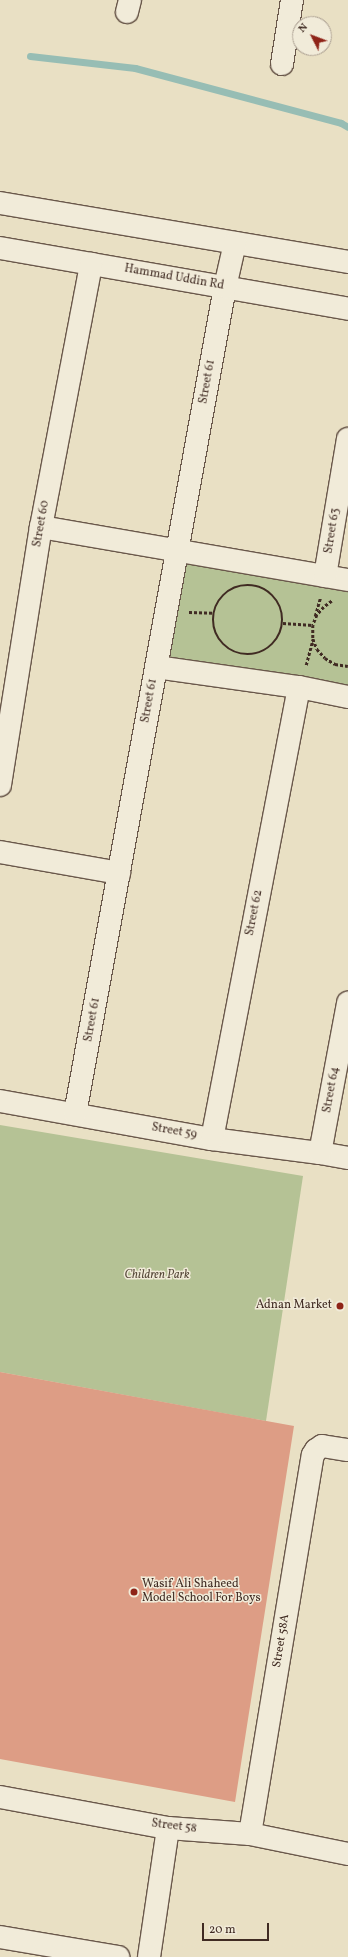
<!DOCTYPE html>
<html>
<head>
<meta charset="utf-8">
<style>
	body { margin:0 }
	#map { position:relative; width:348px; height:1957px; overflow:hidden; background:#e9e0c4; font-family:Vollkorn,serif }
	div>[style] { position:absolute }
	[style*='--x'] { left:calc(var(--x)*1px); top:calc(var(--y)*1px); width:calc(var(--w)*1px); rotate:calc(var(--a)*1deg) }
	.green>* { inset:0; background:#b5c295 }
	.stream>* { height:7px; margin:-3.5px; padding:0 3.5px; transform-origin:3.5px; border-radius:3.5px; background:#97bdb4 }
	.building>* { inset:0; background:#dd9d85 }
	.path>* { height:2.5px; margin-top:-1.25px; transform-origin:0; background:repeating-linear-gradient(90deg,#402b23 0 3px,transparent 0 5px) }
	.path>.ring { margin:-1.25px; padding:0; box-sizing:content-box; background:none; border:2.5px solid #402b23; border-radius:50% }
	.roads { filter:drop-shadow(1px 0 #6a584b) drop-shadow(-1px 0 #6a584b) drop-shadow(0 1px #6a584b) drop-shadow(0 -1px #6a584b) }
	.minor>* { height:22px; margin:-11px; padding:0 11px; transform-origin:11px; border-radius:11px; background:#f1ebd9 }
	.dots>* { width:11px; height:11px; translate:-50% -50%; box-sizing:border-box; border:2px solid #f1ebd9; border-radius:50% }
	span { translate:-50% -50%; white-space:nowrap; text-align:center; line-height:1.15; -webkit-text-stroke:3px #f1ebd9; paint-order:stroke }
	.street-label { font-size:12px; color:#402b23 }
	.park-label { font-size:12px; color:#57493a; font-style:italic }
	.poi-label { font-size:12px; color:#402b23 }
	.right { translate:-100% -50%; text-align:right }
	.left { translate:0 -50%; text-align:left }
	.north { position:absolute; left:292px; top:16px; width:40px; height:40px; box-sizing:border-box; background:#f1ebd9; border:1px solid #aa9e90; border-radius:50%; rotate:312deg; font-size:11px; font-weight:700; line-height:16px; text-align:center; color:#402b23 }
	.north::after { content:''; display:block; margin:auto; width:14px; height:18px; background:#8f2418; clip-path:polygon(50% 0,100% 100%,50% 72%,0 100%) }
	.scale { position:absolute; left:202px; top:1923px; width:67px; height:18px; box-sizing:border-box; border:2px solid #402b23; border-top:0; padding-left:5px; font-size:12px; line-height:14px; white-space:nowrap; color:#402b23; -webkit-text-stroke:3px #f1ebd9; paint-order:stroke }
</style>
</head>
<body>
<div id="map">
	<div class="green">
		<i style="clip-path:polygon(183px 554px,348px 585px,348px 694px,163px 660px)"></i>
		<i style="clip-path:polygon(0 1125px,303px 1176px,266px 1421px,0 1372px)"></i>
	</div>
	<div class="stream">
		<i style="--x:30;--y:56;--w:106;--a:6.5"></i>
		<i style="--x:135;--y:68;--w:213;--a:14.9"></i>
		<i style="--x:341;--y:123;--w:8;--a:30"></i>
	</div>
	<div class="building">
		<i style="clip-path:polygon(0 1372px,294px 1426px,235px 1802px,0 1759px)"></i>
	</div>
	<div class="path">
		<i class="ring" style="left:213px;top:585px;width:67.5px;height:67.5px"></i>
		<i style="--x:332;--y:601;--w:10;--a:143"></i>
		<i style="--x:324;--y:607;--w:11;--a:131"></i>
		<i style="--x:317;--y:615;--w:11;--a:112"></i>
		<i style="--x:313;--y:625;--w:14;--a:90"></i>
		<i style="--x:313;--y:639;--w:11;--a:68"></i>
		<i style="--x:317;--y:649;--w:12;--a:48"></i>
		<i style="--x:325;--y:658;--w:12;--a:31"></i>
		<i style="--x:335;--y:664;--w:13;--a:9"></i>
		<i style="--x:189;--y:612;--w:24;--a:2"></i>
		<i style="--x:315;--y:616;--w:19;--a:-74"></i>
		<i style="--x:283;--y:623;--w:30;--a:4"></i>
		<i style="--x:306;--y:665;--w:27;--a:-75"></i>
	</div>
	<div class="roads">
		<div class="minor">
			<i style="--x:127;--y:12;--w:12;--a:-76"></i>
			<i style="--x:282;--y:64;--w:65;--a:-81.1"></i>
			<i style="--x:0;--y:203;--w:353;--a:9.6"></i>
			<i style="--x:0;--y:248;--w:353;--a:9.9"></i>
			<i style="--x:41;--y:527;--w:312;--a:9.8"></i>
			<i style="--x:325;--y:576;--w:139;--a:-80.5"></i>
			<i style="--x:156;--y:667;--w:144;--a:8"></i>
			<i style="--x:299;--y:687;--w:50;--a:11.5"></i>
			<i style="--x:0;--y:785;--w:261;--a:-81"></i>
			<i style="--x:41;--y:527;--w:268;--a:-79.2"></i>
			<i style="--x:0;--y:852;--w:121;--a:10"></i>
			<i style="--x:0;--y:1101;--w:215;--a:10.2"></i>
			<i style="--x:212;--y:1139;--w:109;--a:7.4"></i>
			<i style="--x:320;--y:1153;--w:28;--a:10"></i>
			<i style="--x:75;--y:1114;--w:840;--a:-79.72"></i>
			<i style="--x:225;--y:287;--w:45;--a:-77.2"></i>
			<i style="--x:212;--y:1139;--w:460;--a:-79.1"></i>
			<i style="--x:320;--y:1153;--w:153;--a:-79.4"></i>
			<i style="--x:0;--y:1797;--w:171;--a:10.5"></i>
			<i style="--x:168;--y:1828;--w:82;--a:4.2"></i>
			<i style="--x:250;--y:1834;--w:100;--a:11.5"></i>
			<i style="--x:250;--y:1834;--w:384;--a:-80.6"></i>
			<i style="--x:313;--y:1455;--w:6;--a:-59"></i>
			<i style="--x:316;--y:1450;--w:7;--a:-34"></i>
			<i style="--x:322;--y:1446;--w:26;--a:9"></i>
			<i style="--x:0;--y:1937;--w:120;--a:9.6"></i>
			<i style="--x:149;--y:1957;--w:130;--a:-81.6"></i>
		</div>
	</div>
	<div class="dots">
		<i style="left:340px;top:1306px;background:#8f2418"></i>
		<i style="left:134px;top:1592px;background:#8f2418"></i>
	</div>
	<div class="street-label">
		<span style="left:174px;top:278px;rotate:10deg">Hammad Uddin Rd</span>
		<span style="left:208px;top:382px;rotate:-80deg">Street 61</span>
		<span style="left:42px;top:524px;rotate:-80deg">Street 60</span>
		<span style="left:333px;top:531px;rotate:-81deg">Street 63</span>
		<span style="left:150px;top:701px;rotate:-80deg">Street 61</span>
		<span style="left:255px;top:913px;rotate:-79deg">Street 62</span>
		<span style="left:93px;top:1020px;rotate:-80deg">Street 61</span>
		<span style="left:332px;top:1090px;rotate:-80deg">Street 64</span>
		<span style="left:174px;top:1132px;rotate:10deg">Street 59</span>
		<span style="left:282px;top:1641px;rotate:-81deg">Street 58A</span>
		<span style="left:174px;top:1827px;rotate:7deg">Street 58</span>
	</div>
	<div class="park-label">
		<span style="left:157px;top:1276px">Children Park</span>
	</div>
	<div class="poi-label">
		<span class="right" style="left:332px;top:1306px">Adnan Market</span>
		<span class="left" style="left:142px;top:1592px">Wasif Ali Shaheed<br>Model School For Boys</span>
	</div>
	<div class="north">N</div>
	<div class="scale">20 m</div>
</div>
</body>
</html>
